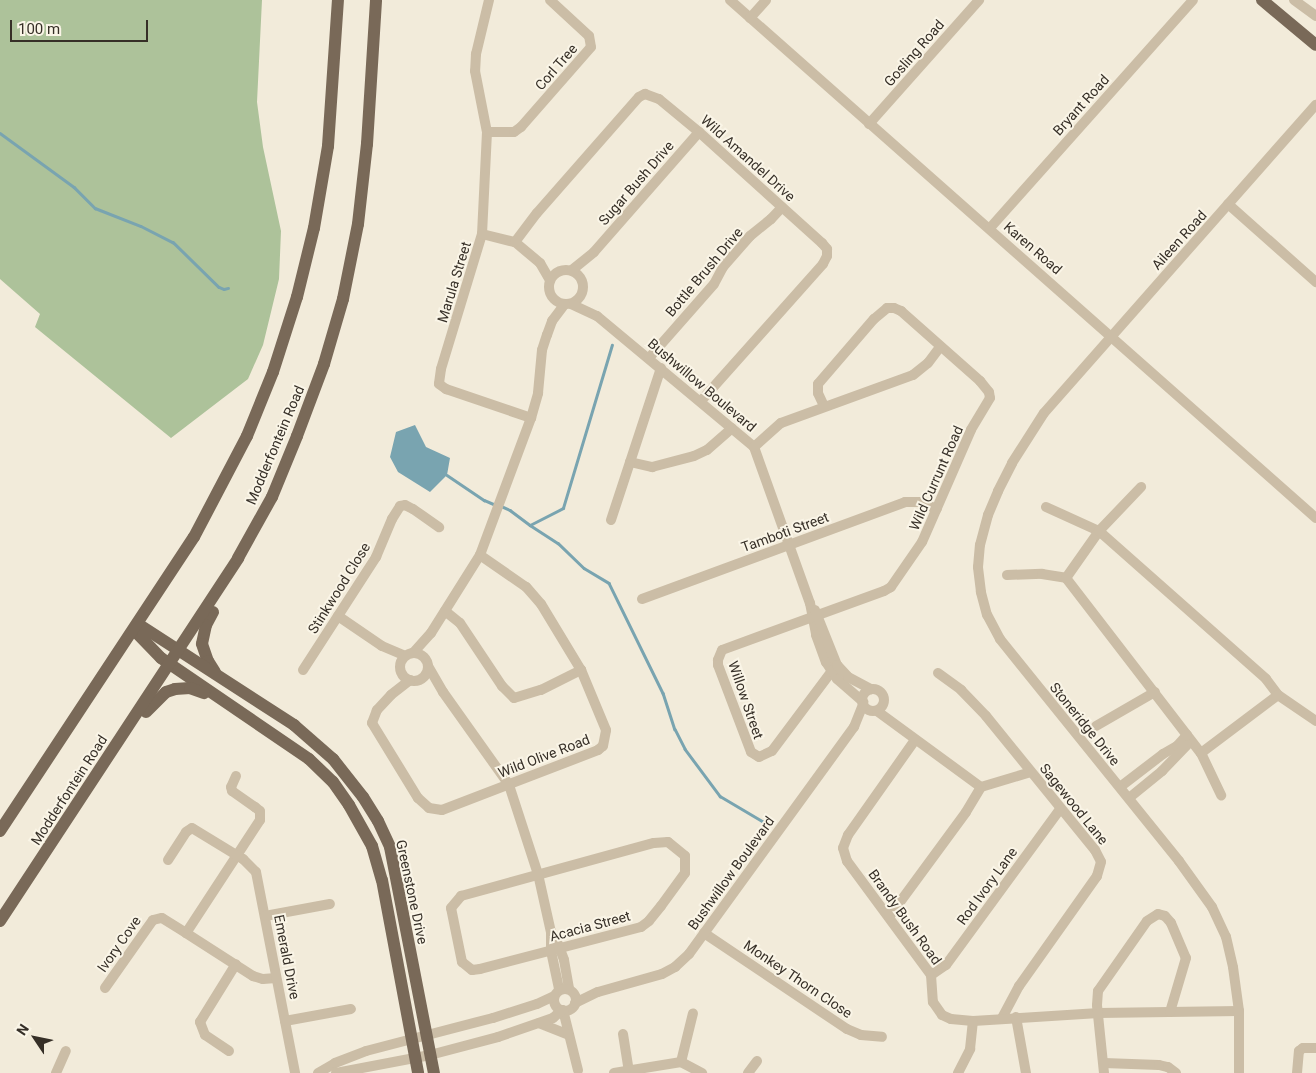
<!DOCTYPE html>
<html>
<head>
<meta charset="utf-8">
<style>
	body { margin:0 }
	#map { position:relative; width:1316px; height:1073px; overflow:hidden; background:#f2ebda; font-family:Roboto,sans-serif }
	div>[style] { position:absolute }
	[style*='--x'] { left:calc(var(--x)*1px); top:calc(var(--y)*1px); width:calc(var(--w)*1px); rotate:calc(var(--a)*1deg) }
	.green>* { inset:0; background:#adc29a }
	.water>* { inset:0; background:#79a4b0 }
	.stream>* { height:2.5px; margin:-1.25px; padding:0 1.25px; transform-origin:1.25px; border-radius:1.25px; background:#79a4b0 }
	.minor>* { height:10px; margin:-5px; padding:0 5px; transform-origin:5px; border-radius:5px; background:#cbbda6 }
	.minor>.ring { margin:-5px; padding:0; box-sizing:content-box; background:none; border:10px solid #cbbda6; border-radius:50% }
	.major>* { height:12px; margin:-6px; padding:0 6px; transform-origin:6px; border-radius:6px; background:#796958 }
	span { translate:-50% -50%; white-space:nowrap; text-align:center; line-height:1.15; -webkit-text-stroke:4px #faf5e7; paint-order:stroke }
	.street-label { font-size:14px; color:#362f27 }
	.north { position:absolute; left:10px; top:1013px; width:50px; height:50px; -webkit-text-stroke:4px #faf5e7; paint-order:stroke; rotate:304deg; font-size:14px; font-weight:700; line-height:20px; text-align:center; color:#362f27 }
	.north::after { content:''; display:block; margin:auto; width:18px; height:22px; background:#362f27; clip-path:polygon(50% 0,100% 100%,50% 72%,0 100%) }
	.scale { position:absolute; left:10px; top:20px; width:138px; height:22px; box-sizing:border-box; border:2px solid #362f27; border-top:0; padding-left:6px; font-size:15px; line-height:18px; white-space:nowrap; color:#362f27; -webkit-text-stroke:4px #faf5e7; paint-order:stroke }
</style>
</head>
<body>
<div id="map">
	<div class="green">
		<i style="clip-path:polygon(0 0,262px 0,257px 102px,263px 147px,281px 231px,279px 279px,263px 345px,248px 379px,171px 438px,35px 327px,40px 314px,0 279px)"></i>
	</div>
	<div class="water">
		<i style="clip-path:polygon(415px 425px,426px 447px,450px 458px,447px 475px,430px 492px,398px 472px,390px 457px,396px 432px)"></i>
	</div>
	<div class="stream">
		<i style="--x:0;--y:133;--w:92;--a:36.1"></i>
		<i style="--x:74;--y:187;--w:30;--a:45"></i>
		<i style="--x:95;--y:208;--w:49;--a:21.4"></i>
		<i style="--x:141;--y:226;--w:36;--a:27"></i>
		<i style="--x:173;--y:242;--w:64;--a:44.4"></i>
		<i style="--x:219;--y:287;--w:5;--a:22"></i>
		<i style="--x:224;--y:289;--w:4;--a:-14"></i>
		<i style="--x:447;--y:475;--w:45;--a:34"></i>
		<i style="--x:484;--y:500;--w:13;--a:23"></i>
		<i style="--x:501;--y:506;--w:10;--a:24"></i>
		<i style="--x:510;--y:510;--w:25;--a:37"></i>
		<i style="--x:530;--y:525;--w:33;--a:33"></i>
		<i style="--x:558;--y:543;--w:36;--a:44"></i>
		<i style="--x:584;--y:568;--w:29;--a:31"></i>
		<i style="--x:609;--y:583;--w:123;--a:63.9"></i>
		<i style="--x:663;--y:693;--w:38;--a:72"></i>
		<i style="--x:675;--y:729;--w:22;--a:63"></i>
		<i style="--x:685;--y:749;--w:59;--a:53.3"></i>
		<i style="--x:720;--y:796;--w:51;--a:30.6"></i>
		<i style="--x:530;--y:525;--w:37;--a:-27"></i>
		<i style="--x:563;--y:508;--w:170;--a:-73.3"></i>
	</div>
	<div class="minor">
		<i style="--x:489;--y:0;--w:56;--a:103.5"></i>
		<i style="--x:476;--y:54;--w:17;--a:93"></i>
		<i style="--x:475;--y:71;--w:62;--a:78.9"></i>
		<i style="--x:487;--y:132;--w:102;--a:92.8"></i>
		<i style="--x:482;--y:234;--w:141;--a:106.9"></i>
		<i style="--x:441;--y:369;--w:15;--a:98"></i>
		<i style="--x:439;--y:384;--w:9;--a:36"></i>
		<i style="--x:446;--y:389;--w:90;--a:18.8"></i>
		<i style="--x:730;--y:0;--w:782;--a:41.48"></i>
		<i style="--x:1294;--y:0;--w:27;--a:36"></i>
		<i style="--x:750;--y:18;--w:24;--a:-48"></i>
		<i style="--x:869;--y:124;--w:166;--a:-48.4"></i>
		<i style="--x:487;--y:132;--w:27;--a:0"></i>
		<i style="--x:514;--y:132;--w:9;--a:-36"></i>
		<i style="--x:521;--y:127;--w:106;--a:-48.8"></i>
		<i style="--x:591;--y:47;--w:11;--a:-100"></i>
		<i style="--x:589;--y:36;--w:53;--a:-137.3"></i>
		<i style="--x:1228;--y:204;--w:118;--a:41.6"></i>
		<i style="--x:990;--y:228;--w:305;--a:-48.3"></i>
		<i style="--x:482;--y:234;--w:34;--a:14"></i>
		<i style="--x:515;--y:242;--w:33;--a:40"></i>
		<i style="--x:540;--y:263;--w:20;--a:60"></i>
		<i style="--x:515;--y:242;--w:36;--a:-53"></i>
		<i style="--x:537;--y:213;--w:154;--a:-48.7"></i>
		<i style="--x:639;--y:97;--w:7;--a:-27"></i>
		<i style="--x:645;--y:94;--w:15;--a:20"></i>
		<i style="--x:659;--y:99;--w:52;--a:39.5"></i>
		<i style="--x:699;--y:132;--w:166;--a:42.1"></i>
		<i style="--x:822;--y:243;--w:8;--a:50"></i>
		<i style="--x:827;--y:249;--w:7;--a:90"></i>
		<i style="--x:827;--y:256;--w:9;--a:117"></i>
		<i style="--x:823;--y:264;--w:183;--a:131.7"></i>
		<i class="ring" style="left:549px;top:270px;width:24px;height:24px"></i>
		<i style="--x:572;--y:270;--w:28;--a:-39"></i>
		<i style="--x:594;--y:252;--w:159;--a:-48.8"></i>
		<i style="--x:571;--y:304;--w:29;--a:25"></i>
		<i style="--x:597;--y:316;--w:204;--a:39.8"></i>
		<i style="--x:754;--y:447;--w:166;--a:70.3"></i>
		<i style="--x:810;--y:603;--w:33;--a:79"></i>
		<i style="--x:816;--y:635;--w:29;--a:70"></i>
		<i style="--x:826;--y:662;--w:20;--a:57"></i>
		<i style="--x:837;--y:679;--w:35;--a:41"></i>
		<i style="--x:649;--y:358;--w:98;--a:-48.7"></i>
		<i style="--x:714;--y:284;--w:19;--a:-62"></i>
		<i style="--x:723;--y:267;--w:41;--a:-48.9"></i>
		<i style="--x:750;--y:236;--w:27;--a:-39"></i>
		<i style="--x:771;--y:219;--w:16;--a:-47"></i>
		<i style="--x:824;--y:406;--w:14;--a:-115"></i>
		<i style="--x:818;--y:393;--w:9;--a:-90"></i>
		<i style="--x:818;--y:384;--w:86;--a:-49.3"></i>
		<i style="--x:874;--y:319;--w:17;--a:-40"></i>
		<i style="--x:887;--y:308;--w:7;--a:0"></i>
		<i style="--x:894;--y:308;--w:8;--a:23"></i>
		<i style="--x:901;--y:311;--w:106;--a:41.5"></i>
		<i style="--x:980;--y:381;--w:14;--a:51"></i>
		<i style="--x:989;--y:392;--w:6;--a:81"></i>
		<i style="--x:990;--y:398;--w:37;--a:121"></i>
		<i style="--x:971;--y:430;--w:122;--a:113.6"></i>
		<i style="--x:922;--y:542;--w:55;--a:124.6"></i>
		<i style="--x:891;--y:587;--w:8;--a:150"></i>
		<i style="--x:884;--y:591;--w:172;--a:160"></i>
		<i style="--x:722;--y:650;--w:11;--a:112"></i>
		<i style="--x:718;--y:660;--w:5;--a:90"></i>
		<i style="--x:718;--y:665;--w:93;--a:69.2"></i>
		<i style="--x:751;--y:752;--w:9;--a:32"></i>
		<i style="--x:759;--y:757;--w:14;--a:-25"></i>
		<i style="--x:772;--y:751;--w:99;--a:-53.2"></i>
		<i style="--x:831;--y:672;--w:9;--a:-41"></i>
		<i style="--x:754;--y:447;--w:36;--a:-42"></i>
		<i style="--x:781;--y:423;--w:140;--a:-20"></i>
		<i style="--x:913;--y:375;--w:19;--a:-39"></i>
		<i style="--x:928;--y:363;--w:20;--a:-53"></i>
		<i style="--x:630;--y:462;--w:23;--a:13"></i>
		<i style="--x:652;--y:467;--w:43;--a:-14.7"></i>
		<i style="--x:694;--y:456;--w:14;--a:-25"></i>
		<i style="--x:707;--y:450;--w:33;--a:-41"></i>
		<i style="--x:1046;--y:507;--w:58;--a:24.4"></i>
		<i style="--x:1099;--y:531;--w:223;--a:41.5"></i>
		<i style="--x:1266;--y:679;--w:20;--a:53"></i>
		<i style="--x:1278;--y:695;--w:46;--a:34.4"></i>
		<i style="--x:611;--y:520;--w:160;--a:-71.8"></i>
		<i style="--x:1007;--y:575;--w:35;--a:-2"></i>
		<i style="--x:1042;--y:574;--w:24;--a:9"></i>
		<i style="--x:1066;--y:578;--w:221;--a:52.4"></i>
		<i style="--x:1201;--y:753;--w:47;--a:64.5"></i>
		<i style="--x:1066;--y:578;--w:57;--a:-54.9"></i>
		<i style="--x:1099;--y:531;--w:61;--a:-46.3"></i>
		<i style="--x:642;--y:599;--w:280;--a:-20.2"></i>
		<i style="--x:905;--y:502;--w:14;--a:0"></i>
		<i style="--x:919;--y:502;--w:19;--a:21"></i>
		<i style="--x:815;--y:610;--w:59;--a:68.2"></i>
		<i style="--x:837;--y:665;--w:16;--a:47"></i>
		<i style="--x:848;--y:677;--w:26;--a:28"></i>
		<i style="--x:445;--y:611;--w:19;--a:39"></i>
		<i style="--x:460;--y:623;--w:76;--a:56.3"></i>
		<i style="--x:502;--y:686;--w:17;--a:45"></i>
		<i style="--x:514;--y:698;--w:28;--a:-17"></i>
		<i style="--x:541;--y:690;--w:45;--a:-26.6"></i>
		<i style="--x:338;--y:616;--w:53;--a:34.3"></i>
		<i style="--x:382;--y:646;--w:25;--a:23"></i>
		<i style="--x:413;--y:653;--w:27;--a:-48"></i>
		<i style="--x:431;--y:633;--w:92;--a:-57.9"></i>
		<i style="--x:480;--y:555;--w:146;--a:-69.6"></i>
		<i style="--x:531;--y:418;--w:26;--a:-74"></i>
		<i style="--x:538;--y:393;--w:43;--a:-84.7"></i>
		<i style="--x:542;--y:350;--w:16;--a:-72"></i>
		<i style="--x:547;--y:335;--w:15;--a:-70"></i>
		<i style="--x:552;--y:321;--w:21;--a:-53"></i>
		<i class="ring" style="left:400px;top:653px;width:18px;height:18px"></i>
		<i style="--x:428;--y:666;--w:30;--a:60"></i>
		<i style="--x:443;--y:692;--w:114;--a:54.6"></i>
		<i style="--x:509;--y:785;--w:94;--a:72"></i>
		<i style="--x:538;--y:874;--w:59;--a:77.4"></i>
		<i style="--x:551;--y:932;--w:19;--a:90"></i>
		<i style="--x:551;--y:951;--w:40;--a:78"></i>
		<i style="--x:303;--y:670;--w:135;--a:-57.1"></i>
		<i style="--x:376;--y:557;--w:41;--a:-67.2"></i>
		<i style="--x:392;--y:519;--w:15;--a:-58"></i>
		<i style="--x:400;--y:506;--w:5;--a:-11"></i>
		<i style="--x:405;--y:505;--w:9;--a:27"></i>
		<i style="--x:413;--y:509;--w:32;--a:35"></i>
		<i style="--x:938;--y:673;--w:29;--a:36"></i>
		<i style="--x:961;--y:690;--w:36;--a:46"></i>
		<i style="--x:986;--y:716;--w:173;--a:50.9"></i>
		<i style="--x:1095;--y:850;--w:13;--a:63"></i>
		<i style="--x:1101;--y:862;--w:15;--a:106"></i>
		<i style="--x:1097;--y:876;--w:135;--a:125.3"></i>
		<i style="--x:1019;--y:986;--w:36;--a:118"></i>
		<i style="--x:410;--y:680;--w:24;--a:142"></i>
		<i style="--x:391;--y:695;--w:21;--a:133"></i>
		<i style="--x:377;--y:710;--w:14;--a:111"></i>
		<i style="--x:372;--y:723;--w:88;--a:58.5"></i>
		<i style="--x:418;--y:798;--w:15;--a:42"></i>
		<i style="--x:429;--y:808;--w:13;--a:9"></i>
		<i style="--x:442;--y:810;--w:167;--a:-21"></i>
		<i style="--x:598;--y:750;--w:6;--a:-39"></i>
		<i style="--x:603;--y:746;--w:16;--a:-79"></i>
		<i style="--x:606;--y:730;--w:65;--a:-112.6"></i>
		<i style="--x:581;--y:670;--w:77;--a:-121.2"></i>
		<i style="--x:541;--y:604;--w:23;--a:-131"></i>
		<i style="--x:526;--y:587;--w:56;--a:-145.2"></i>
		<i class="ring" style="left:862px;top:689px;width:12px;height:12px"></i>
		<i style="--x:877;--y:711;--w:129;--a:36.2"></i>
		<i style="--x:981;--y:787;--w:52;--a:-16.7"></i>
		<i style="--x:1096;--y:726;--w:68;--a:-30"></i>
		<i style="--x:915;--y:740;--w:116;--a:125.2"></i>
		<i style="--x:848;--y:835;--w:14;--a:111"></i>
		<i style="--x:843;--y:848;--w:14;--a:73"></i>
		<i style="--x:847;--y:861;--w:142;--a:53.6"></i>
		<i style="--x:931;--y:975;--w:27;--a:86"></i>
		<i style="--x:933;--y:1002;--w:16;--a:55"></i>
		<i style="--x:942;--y:1015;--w:10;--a:24"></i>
		<i style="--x:951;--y:1019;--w:22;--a:5"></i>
		<i style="--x:973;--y:1021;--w:126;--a:-3.6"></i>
		<i style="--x:1099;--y:1013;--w:140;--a:-0.8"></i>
		<i style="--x:1201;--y:753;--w:96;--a:-37"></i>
		<i style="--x:236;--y:776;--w:12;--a:114"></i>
		<i style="--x:231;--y:787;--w:4;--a:76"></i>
		<i style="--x:232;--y:791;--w:28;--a:35"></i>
		<i style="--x:255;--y:807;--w:6;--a:39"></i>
		<i style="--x:260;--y:811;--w:9;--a:90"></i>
		<i style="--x:260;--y:820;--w:135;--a:123.2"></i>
		<i style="--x:186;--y:933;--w:80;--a:32.7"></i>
		<i style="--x:253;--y:976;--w:10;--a:17"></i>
		<i style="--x:263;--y:979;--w:13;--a:-4"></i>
		<i style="--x:1120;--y:787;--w:54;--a:-37.5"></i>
		<i style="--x:1163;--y:754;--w:16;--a:-30"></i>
		<i style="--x:1177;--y:746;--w:15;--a:-48"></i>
		<i style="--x:1129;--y:798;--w:43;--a:-39.3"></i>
		<i style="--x:1162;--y:771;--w:36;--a:-46"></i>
		<i style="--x:668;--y:842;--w:22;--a:39"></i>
		<i style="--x:685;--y:856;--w:17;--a:90"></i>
		<i style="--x:685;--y:873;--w:41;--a:126"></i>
		<i style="--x:661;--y:906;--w:19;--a:129"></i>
		<i style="--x:649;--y:921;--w:10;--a:143"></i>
		<i style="--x:641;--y:927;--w:166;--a:165.4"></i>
		<i style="--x:480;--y:969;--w:8;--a:173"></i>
		<i style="--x:472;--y:970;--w:13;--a:-141"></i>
		<i style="--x:462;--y:962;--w:55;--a:-101.5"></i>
		<i style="--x:451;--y:908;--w:16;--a:-50"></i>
		<i style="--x:461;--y:896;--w:200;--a:-15.4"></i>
		<i style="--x:654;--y:843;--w:14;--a:-4"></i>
		<i style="--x:168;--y:860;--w:33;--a:-57"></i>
		<i style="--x:186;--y:832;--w:7;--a:-34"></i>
		<i style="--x:192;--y:828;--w:60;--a:31.3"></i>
		<i style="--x:243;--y:859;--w:18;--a:45"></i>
		<i style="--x:256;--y:872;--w:205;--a:79"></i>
		<i style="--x:265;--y:916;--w:66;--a:-10.5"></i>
		<i style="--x:889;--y:917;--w:130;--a:-53.7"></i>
		<i style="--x:966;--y:812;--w:29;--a:-59"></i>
		<i style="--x:704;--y:933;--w:172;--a:33.9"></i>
		<i style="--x:847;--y:1029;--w:15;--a:23"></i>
		<i style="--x:861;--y:1035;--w:21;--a:5"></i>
		<i style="--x:558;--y:944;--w:17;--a:69"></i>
		<i style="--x:564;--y:960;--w:29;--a:80"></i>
		<i style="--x:931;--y:975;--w:18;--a:-34"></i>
		<i style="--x:946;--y:965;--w:193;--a:-53.8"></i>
		<i style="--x:105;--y:988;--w:83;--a:-54.8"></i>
		<i style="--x:153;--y:920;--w:9;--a:-13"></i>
		<i style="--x:162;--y:918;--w:28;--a:32"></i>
		<i class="ring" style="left:554px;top:989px;width:12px;height:12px"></i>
		<i style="--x:575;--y:1003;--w:25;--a:-26"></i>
		<i style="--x:598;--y:992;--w:66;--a:-15.7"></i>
		<i style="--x:662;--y:974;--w:15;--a:-28"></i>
		<i style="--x:675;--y:967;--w:19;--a:-43"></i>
		<i style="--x:689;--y:954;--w:281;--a:-54"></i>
		<i style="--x:854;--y:727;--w:24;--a:-68"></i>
		<i style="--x:563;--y:1010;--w:62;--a:76"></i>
		<i style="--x:1016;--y:1017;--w:57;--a:79.9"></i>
		<i style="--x:285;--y:1021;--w:67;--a:-10.3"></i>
		<i style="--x:539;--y:1023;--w:32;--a:22"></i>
		<i style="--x:623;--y:1034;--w:37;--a:81"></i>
		<i style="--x:229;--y:1051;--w:29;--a:-146"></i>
		<i style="--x:205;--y:1035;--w:14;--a:-111"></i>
		<i style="--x:200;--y:1022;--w:68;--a:-58.2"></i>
		<i style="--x:681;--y:1062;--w:50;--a:-76.2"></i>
		<i style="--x:1104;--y:1063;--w:55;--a:2.1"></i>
		<i style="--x:1159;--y:1065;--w:9;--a:13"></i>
		<i style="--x:1168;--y:1067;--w:10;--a:37"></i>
		<i style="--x:56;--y:1073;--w:24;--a:-66"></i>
		<i style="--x:318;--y:1073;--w:20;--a:-30"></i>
		<i style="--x:335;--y:1063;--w:33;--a:-21"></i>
		<i style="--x:366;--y:1051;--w:131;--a:-14.6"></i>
		<i style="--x:493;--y:1018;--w:46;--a:-17.7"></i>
		<i style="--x:537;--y:1004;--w:19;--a:-25"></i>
		<i style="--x:336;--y:1073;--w:96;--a:-10.8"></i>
		<i style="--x:430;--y:1055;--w:70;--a:-14.8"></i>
		<i style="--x:498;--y:1037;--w:58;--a:-19.1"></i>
		<i style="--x:553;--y:1018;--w:12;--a:-42"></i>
		<i style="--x:614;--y:1073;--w:68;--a:-9.3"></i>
		<i style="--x:681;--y:1062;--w:24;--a:28"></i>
		<i style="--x:748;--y:1073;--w:15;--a:-53"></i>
		<i style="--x:958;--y:1073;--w:27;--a:-63"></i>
		<i style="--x:970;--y:1049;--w:28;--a:-84"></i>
		<i style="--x:1104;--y:1073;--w:68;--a:-95.9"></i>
		<i style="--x:1097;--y:1005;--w:14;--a:-86"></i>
		<i style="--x:1098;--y:991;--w:85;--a:-55"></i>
		<i style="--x:1147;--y:921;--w:13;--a:-32"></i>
		<i style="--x:1158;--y:914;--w:7;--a:16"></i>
		<i style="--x:1165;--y:916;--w:9;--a:49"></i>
		<i style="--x:1171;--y:923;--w:38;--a:67"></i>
		<i style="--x:1186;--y:958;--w:56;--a:106.5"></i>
		<i style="--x:1239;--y:1073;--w:62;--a:-90"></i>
		<i style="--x:1239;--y:1011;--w:44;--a:-97.8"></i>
		<i style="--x:1233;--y:967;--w:31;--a:-103"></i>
		<i style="--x:1226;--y:937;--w:33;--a:-115"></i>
		<i style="--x:1212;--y:907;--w:57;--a:-125.7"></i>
		<i style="--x:1179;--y:861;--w:285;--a:-128.9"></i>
		<i style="--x:1000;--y:639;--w:27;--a:-118"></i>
		<i style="--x:987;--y:615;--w:24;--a:-105"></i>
		<i style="--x:981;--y:592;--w:25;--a:-97"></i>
		<i style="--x:978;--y:567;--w:22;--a:-85"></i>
		<i style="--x:980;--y:545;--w:31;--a:-75"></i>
		<i style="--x:988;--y:515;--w:26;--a:-67"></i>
		<i style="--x:998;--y:491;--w:31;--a:-63"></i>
		<i style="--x:1012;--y:463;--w:59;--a:-57.4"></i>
		<i style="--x:1044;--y:413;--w:411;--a:-48.6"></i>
		<i style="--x:1297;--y:1073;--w:22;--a:-85"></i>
		<i style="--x:1299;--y:1051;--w:5;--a:-37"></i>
		<i style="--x:1303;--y:1048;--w:13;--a:0"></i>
	</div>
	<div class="major">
		<i style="--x:1262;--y:0;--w:70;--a:39.8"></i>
		<i style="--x:213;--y:612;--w:15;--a:118"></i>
		<i style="--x:206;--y:625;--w:19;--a:102"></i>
		<i style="--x:202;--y:644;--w:18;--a:71"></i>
		<i style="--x:208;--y:661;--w:13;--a:58"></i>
		<i style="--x:138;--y:624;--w:186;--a:32.9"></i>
		<i style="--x:294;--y:725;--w:52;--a:41.1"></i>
		<i style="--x:333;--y:759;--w:48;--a:51.7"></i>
		<i style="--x:363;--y:797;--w:28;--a:58"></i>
		<i style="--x:378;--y:821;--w:29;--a:65"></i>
		<i style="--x:390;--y:847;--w:230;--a:79"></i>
		<i style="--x:134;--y:630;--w:39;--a:46"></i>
		<i style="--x:161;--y:658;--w:179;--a:34.3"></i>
		<i style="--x:309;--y:759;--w:33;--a:44"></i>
		<i style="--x:333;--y:782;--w:28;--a:55"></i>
		<i style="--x:349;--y:805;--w:47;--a:60.7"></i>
		<i style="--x:372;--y:846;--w:35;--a:74"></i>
		<i style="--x:382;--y:880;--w:196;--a:79.4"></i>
		<i style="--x:146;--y:712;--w:28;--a:-45"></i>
		<i style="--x:166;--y:692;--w:9;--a:-18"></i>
		<i style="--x:175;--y:689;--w:15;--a:-4"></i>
		<i style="--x:190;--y:688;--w:15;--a:20"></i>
		<i style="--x:0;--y:831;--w:352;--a:-56.6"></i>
		<i style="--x:194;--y:537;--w:114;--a:-62.3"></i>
		<i style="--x:247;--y:436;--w:69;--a:-67.9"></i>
		<i style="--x:273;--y:372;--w:79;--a:-72.3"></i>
		<i style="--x:297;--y:297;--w:71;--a:-76.2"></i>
		<i style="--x:314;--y:228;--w:83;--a:-80.3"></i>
		<i style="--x:328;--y:146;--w:146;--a:-86.1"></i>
		<i style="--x:0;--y:921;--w:434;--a:-56.7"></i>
		<i style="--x:238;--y:558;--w:70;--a:-60.9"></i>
		<i style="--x:272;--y:497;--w:66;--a:-67.7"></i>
		<i style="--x:297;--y:436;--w:77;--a:-69.4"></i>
		<i style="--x:324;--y:364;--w:68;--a:-73.7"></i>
		<i style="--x:343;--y:299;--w:76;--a:-78.7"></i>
		<i style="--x:358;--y:224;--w:81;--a:-83.6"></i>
		<i style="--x:367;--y:144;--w:144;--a:-86.4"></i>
	</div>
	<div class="street-label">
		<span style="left:914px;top:53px;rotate:-49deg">Gosling Road</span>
		<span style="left:556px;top:67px;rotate:-49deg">Corl Tree</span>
		<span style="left:1081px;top:105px;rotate:-48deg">Bryant Road</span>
		<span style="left:748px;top:158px;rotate:42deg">Wild Amandel Drive</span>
		<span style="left:636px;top:183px;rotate:-49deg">Sugar Bush Drive</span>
		<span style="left:1179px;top:240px;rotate:-48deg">Aileen Road</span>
		<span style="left:1033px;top:248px;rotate:41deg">Karen Road</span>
		<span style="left:704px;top:272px;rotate:-50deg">Bottle Brush Drive</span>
		<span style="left:454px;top:282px;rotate:-73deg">Marula Street</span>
		<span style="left:702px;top:385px;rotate:40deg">Bushwillow Boulevard</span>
		<span style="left:275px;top:445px;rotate:-67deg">Modderfontein Road</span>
		<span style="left:936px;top:478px;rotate:-66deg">Wild Currunt Road</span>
		<span style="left:785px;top:532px;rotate:-20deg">Tamboti Street</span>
		<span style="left:339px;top:588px;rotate:-58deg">Stinkwood Close</span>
		<span style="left:746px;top:700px;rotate:71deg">Willow Street</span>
		<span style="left:1085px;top:724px;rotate:51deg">Stoneridge Drive</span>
		<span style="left:544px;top:756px;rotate:-21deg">Wild Olive Road</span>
		<span style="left:69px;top:790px;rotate:-57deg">Modderfontein Road</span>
		<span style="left:1074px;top:804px;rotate:51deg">Sagewood Lane</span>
		<span style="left:731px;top:873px;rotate:-54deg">Bushwillow Boulevard</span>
		<span style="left:987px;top:886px;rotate:-54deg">Rod Ivory Lane</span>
		<span style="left:412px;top:892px;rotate:78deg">Greenstone Drive</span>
		<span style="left:905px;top:917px;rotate:54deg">Brandy Bush Road</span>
		<span style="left:590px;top:926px;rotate:-15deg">Acacia Street</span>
		<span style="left:119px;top:944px;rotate:-55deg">Ivory Cove</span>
		<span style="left:287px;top:957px;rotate:79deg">Emerald Drive</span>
		<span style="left:798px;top:979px;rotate:34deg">Monkey Thorn Close</span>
	</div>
	<div class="north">N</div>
	<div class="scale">100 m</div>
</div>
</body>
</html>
